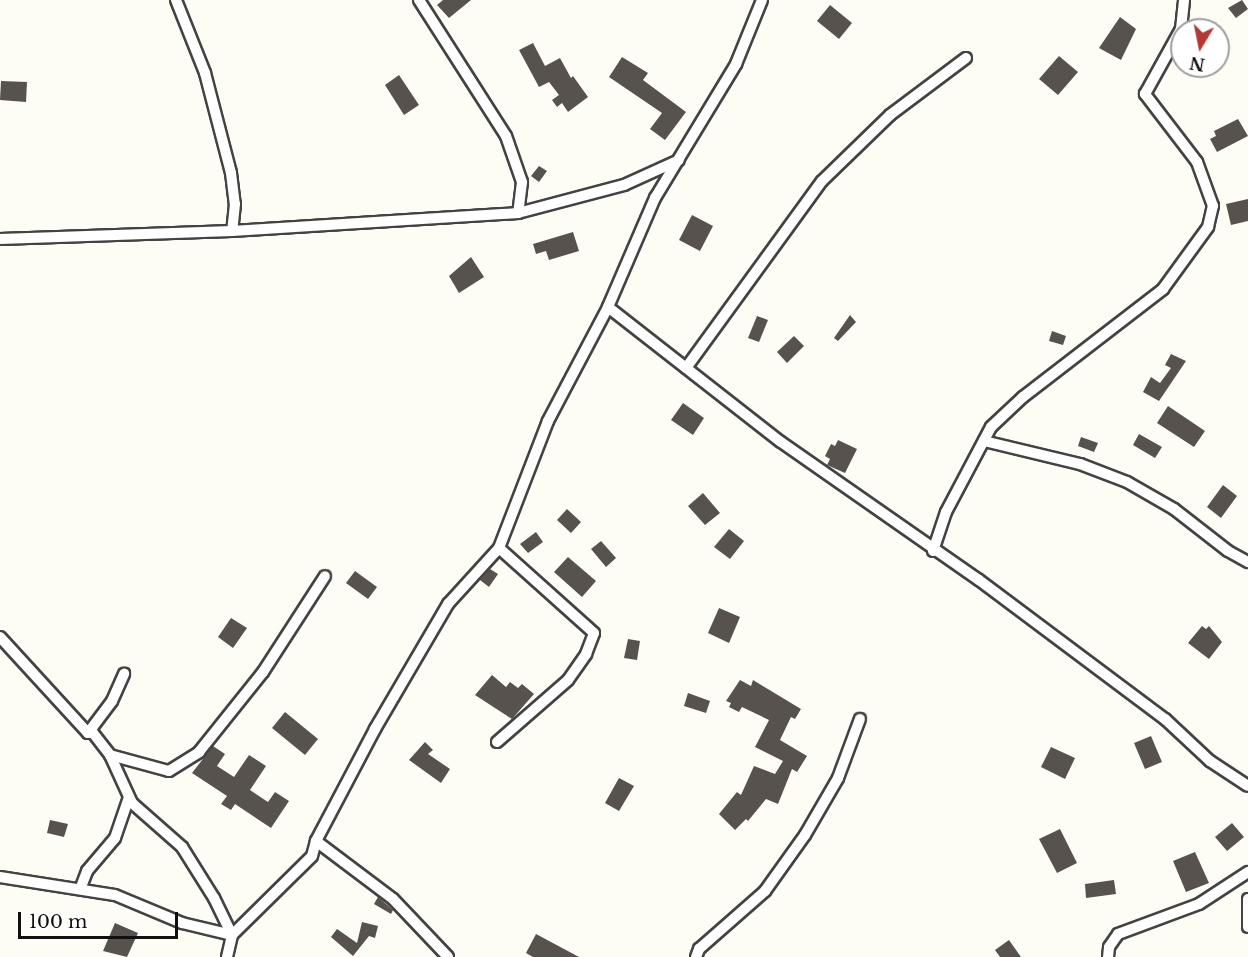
<!DOCTYPE html>
<html>
<head>
<meta charset="utf-8">
<style>
	body { margin:0 }
	#map { position:relative; width:1248px; height:957px; overflow:hidden; background:#fefdf5; font-family:"Libre Baskerville",serif }
	div>[style] { position:absolute }
	[style*='--x'] { left:calc(var(--x)*1px); top:calc(var(--y)*1px); width:calc(var(--w)*1px); rotate:calc(var(--a)*1deg) }
	.building>* { inset:0; background:#58524e }
	.roads { filter:drop-shadow(2px 0 #434343) drop-shadow(-2px 0 #434343) drop-shadow(0 2px #434343) drop-shadow(0 -2px #434343) }
	.street>* { height:10px; margin:-5px; padding:0 5px; transform-origin:5px; border-radius:5px; background:#fff }
	span { translate:-50% -50%; white-space:nowrap; text-align:center; line-height:1.15; -webkit-text-stroke:6px #fff; paint-order:stroke }
	.north { position:absolute; left:1170px; top:18px; width:60px; height:60px; box-sizing:border-box; background:#fff; border:2px solid #9f9f9f; border-radius:50%; rotate:190deg; font-size:16px; font-weight:700; line-height:24px; text-align:center; color:#101010 }
	.north::after { content:''; display:block; margin:auto; width:21px; height:27px; background:#b53834; clip-path:polygon(50% 0,100% 100%,50% 72%,0 100%) }
	.scale { position:absolute; left:18px; top:912px; width:160px; height:27px; box-sizing:border-box; border:3px solid #101010; border-top:0; padding-left:8px; font-size:18px; line-height:21px; white-space:nowrap; color:#101010; -webkit-text-stroke:4px #fff; paint-order:stroke }
</style>
</head>
<body>
<div id="map">
	<div class="building">
		<i style="clip-path:polygon(443px 0,471px 0,449px 18px,437px 5px)"></i>
		<i style="clip-path:polygon(1242px 0,1248px 9px,1236px 18px,1228px 8px)"></i>
		<i style="clip-path:polygon(830px 5px,852px 23px,839px 39px,817px 21px)"></i>
		<i style="clip-path:polygon(1120px 17px,1136px 29px,1121px 60px,1099px 48px)"></i>
		<i style="clip-path:polygon(533px 43px,545px 66px,560px 58px,571px 78px,573px 76px,588px 97px,568px 112px,562px 103px,557px 107px,552px 100px,559px 95px,549px 82px,539px 87px,519px 50px)"></i>
		<i style="clip-path:polygon(1059px 56px,1078px 72px,1058px 95px,1039px 79px)"></i>
		<i style="clip-path:polygon(622px 57px,648px 73px,643px 80px,686px 112px,665px 140px,650px 129px,662px 113px,609px 77px)"></i>
		<i style="clip-path:polygon(399px 75px,419px 105px,404px 115px,385px 85px)"></i>
		<i style="clip-path:polygon(1px 81px,27px 82px,26px 102px,0 100px)"></i>
		<i style="clip-path:polygon(1238px 119px,1248px 136px,1217px 152px,1210px 139px,1216px 136px,1214px 131px)"></i>
		<i style="clip-path:polygon(539px 166px,547px 171px,539px 182px,531px 176px)"></i>
		<i style="clip-path:polygon(1248px 199px,1248px 221px,1231px 225px,1226px 204px)"></i>
		<i style="clip-path:polygon(692px 215px,713px 226px,700px 251px,679px 240px)"></i>
		<i style="clip-path:polygon(573px 232px,579px 251px,549px 260px,546px 251px,536px 254px,533px 244px)"></i>
		<i style="clip-path:polygon(471px 257px,484px 277px,459px 293px,449px 276px)"></i>
		<i style="clip-path:polygon(850px 315px,856px 322px,838px 341px,834px 338px)"></i>
		<i style="clip-path:polygon(757px 316px,768px 320px,759px 342px,748px 338px)"></i>
		<i style="clip-path:polygon(1052px 331px,1066px 336px,1063px 345px,1049px 341px)"></i>
		<i style="clip-path:polygon(794px 336px,804px 346px,787px 363px,777px 352px)"></i>
		<i style="clip-path:polygon(1171px 354px,1186px 361px,1159px 401px,1143px 392px,1151px 377px,1160px 383px,1171px 368px,1165px 365px)"></i>
		<i style="clip-path:polygon(683px 403px,704px 418px,693px 435px,671px 420px)"></i>
		<i style="clip-path:polygon(1168px 406px,1205px 431px,1194px 447px,1157px 423px)"></i>
		<i style="clip-path:polygon(1139px 434px,1162px 447px,1155px 458px,1133px 445px)"></i>
		<i style="clip-path:polygon(1081px 437px,1098px 443px,1094px 452px,1078px 446px)"></i>
		<i style="clip-path:polygon(838px 440px,857px 449px,845px 473px,827px 465px,830px 459px,825px 456px,831px 444px,835px 446px)"></i>
		<i style="clip-path:polygon(1223px 485px,1237px 496px,1221px 518px,1207px 507px)"></i>
		<i style="clip-path:polygon(703px 493px,720px 513px,705px 525px,688px 506px)"></i>
		<i style="clip-path:polygon(567px 509px,581px 522px,571px 533px,557px 520px)"></i>
		<i style="clip-path:polygon(729px 529px,744px 541px,730px 559px,714px 547px)"></i>
		<i style="clip-path:polygon(536px 532px,543px 542px,528px 553px,520px 544px)"></i>
		<i style="clip-path:polygon(601px 541px,616px 558px,606px 567px,591px 549px)"></i>
		<i style="clip-path:polygon(568px 557px,596px 581px,582px 597px,554px 572px)"></i>
		<i style="clip-path:polygon(490px 569px,498px 574px,489px 587px,480px 580px)"></i>
		<i style="clip-path:polygon(355px 571px,377px 587px,368px 599px,346px 583px)"></i>
		<i style="clip-path:polygon(719px 608px,740px 617px,729px 643px,708px 633px)"></i>
		<i style="clip-path:polygon(231px 618px,247px 628px,233px 648px,218px 637px)"></i>
		<i style="clip-path:polygon(1202px 626px,1206px 629px,1209px 626px,1222px 642px,1209px 659px,1188px 643px)"></i>
		<i style="clip-path:polygon(628px 639px,640px 641px,637px 660px,624px 658px)"></i>
		<i style="clip-path:polygon(492px 675px,506px 687px,510px 682px,518px 688px,522px 684px,534px 694px,512px 719px,475px 695px)"></i>
		<i style="clip-path:polygon(740px 680px,751px 686px,753px 680px,801px 709px,795px 719px,791px 717px,780px 740px,807px 756px,797px 772px,792px 769px,778px 804px,766px 799px,748px 821px,746px 819px,735px 830px,719px 814px,737px 792px,741px 795px,754px 766px,775px 774px,783px 761px,755px 747px,769px 720px,742px 707px,739px 712px,729px 707px,731px 703px,726px 701px)"></i>
		<i style="clip-path:polygon(688px 693px,710px 701px,706px 713px,684px 706px)"></i>
		<i style="clip-path:polygon(285px 712px,318px 739px,305px 755px,272px 728px)"></i>
		<i style="clip-path:polygon(1151px 736px,1162px 762px,1145px 769px,1134px 743px)"></i>
		<i style="clip-path:polygon(425px 742px,433px 750px,428px 754px,450px 769px,441px 783px,409px 760px)"></i>
		<i style="clip-path:polygon(213px 746px,225px 754px,217px 766px,234px 777px,249px 755px,266px 766px,250px 790px,268px 802px,275px 792px,289px 801px,271px 828px,235px 804px,231px 810px,221px 804px,227px 796px,192px 773px)"></i>
		<i style="clip-path:polygon(1051px 747px,1075px 758px,1065px 779px,1041px 767px)"></i>
		<i style="clip-path:polygon(619px 778px,634px 786px,619px 811px,605px 803px)"></i>
		<i style="clip-path:polygon(50px 820px,68px 824px,64px 837px,47px 833px)"></i>
		<i style="clip-path:polygon(1232px 823px,1244px 837px,1227px 851px,1215px 837px)"></i>
		<i style="clip-path:polygon(1060px 829px,1077px 863px,1057px 873px,1039px 839px)"></i>
		<i style="clip-path:polygon(1195px 852px,1209px 883px,1186px 892px,1173px 861px)"></i>
		<i style="clip-path:polygon(1114px 880px,1116px 894px,1086px 898px,1085px 884px)"></i>
		<i style="clip-path:polygon(378px 897px,393px 910px,391px 914px,374px 904px)"></i>
		<i style="clip-path:polygon(362px 922px,378px 926px,375px 938px,369px 936px,353px 956px,331px 937px,337px 929px,357px 943px)"></i>
		<i style="clip-path:polygon(115px 923px,138px 933px,127px 957px,103px 951px)"></i>
		<i style="clip-path:polygon(536px 934px,579px 957px,533px 957px,526px 953px)"></i>
		<i style="clip-path:polygon(1009px 940px,1021px 957px,1000px 957px,995px 950px)"></i>
	</div>
	<div class="roads">
		<div class="street">
			<i style="--x:176;--y:0;--w:79;--a:68.3"></i>
			<i style="--x:205;--y:73;--w:103;--a:75.4"></i>
			<i style="--x:231;--y:173;--w:31;--a:83"></i>
			<i style="--x:235;--y:204;--w:27;--a:96"></i>
			<i style="--x:419;--y:0;--w:161;--a:57.4"></i>
			<i style="--x:506;--y:136;--w:49;--a:70.8"></i>
			<i style="--x:522;--y:182;--w:31;--a:97"></i>
			<i style="--x:0;--y:239;--w:232;--a:-2"></i>
			<i style="--x:232;--y:231;--w:287;--a:-3.6"></i>
			<i style="--x:518;--y:213;--w:110;--a:-14.8"></i>
			<i style="--x:624;--y:185;--w:60;--a:-24.4"></i>
			<i style="--x:608;--y:307;--w:219;--a:38"></i>
			<i style="--x:781;--y:442;--w:241;--a:34.9"></i>
			<i style="--x:979;--y:580;--w:232;--a:36.8"></i>
			<i style="--x:1165;--y:719;--w:62;--a:43"></i>
			<i style="--x:1210;--y:761;--w:45;--a:33.3"></i>
			<i style="--x:686;--y:368;--w:231;--a:-54"></i>
			<i style="--x:822;--y:181;--w:95;--a:-44.1"></i>
			<i style="--x:890;--y:115;--w:95;--a:-36.9"></i>
			<i style="--x:984;--y:441;--w:99;--a:13.5"></i>
			<i style="--x:1080;--y:464;--w:50;--a:21"></i>
			<i style="--x:1127;--y:482;--w:54;--a:29.9"></i>
			<i style="--x:1174;--y:509;--w:68;--a:37.9"></i>
			<i style="--x:1228;--y:551;--w:23;--a:29"></i>
			<i style="--x:933;--y:551;--w:41;--a:-71.6"></i>
			<i style="--x:946;--y:512;--w:96;--a:-62.1"></i>
			<i style="--x:991;--y:427;--w:44;--a:-43.2"></i>
			<i style="--x:1023;--y:397;--w:177;--a:-37.6"></i>
			<i style="--x:1163;--y:289;--w:77;--a:-54"></i>
			<i style="--x:1208;--y:227;--w:22;--a:-77"></i>
			<i style="--x:1213;--y:206;--w:47;--a:-110"></i>
			<i style="--x:1197;--y:162;--w:86;--a:-127.4"></i>
			<i style="--x:1145;--y:94;--w:74;--a:-61"></i>
			<i style="--x:1181;--y:29;--w:29;--a:-84"></i>
			<i style="--x:0;--y:637;--w:130;--a:47.5"></i>
			<i style="--x:88;--y:733;--w:5;--a:0"></i>
			<i style="--x:93;--y:733;--w:28;--a:52"></i>
			<i style="--x:110;--y:755;--w:53;--a:65.4"></i>
			<i style="--x:132;--y:803;--w:67;--a:41.3"></i>
			<i style="--x:182;--y:847;--w:60;--a:57.9"></i>
			<i style="--x:214;--y:898;--w:41;--a:64.1"></i>
			<i style="--x:88;--y:733;--w:40;--a:-53"></i>
			<i style="--x:112;--y:701;--w:30;--a:-66"></i>
			<i style="--x:497;--y:742;--w:94;--a:-41.1"></i>
			<i style="--x:568;--y:680;--w:32;--a:-55"></i>
			<i style="--x:586;--y:654;--w:22;--a:-69"></i>
			<i style="--x:594;--y:633;--w:127;--a:-138.2"></i>
			<i style="--x:110;--y:755;--w:61;--a:15.2"></i>
			<i style="--x:169;--y:771;--w:36;--a:-32"></i>
			<i style="--x:199;--y:752;--w:102;--a:-51.3"></i>
			<i style="--x:263;--y:672;--w:114;--a:-57.1"></i>
			<i style="--x:316;--y:841;--w:96;--a:37"></i>
			<i style="--x:393;--y:899;--w:80;--a:46.5"></i>
			<i style="--x:0;--y:877;--w:116;--a:8.9"></i>
			<i style="--x:115;--y:895;--w:73;--a:22.7"></i>
			<i style="--x:182;--y:923;--w:51;--a:13.5"></i>
			<i style="--x:81;--y:887;--w:17;--a:-69"></i>
			<i style="--x:87;--y:871;--w:43;--a:-49.7"></i>
			<i style="--x:115;--y:838;--w:43;--a:-71.1"></i>
			<i style="--x:1248;--y:899;--w:28;--a:90"></i>
			<i style="--x:227;--y:957;--w:23;--a:-77"></i>
			<i style="--x:232;--y:935;--w:112;--a:-44.6"></i>
			<i style="--x:312;--y:856;--w:16;--a:-75"></i>
			<i style="--x:316;--y:841;--w:127;--a:-62.2"></i>
			<i style="--x:375;--y:729;--w:145;--a:-59.7"></i>
			<i style="--x:448;--y:604;--w:76;--a:-47.7"></i>
			<i style="--x:499;--y:548;--w:136;--a:-68.9"></i>
			<i style="--x:548;--y:421;--w:129;--a:-62.2"></i>
			<i style="--x:608;--y:307;--w:119;--a:-66.7"></i>
			<i style="--x:655;--y:198;--w:157;--a:-58.8"></i>
			<i style="--x:736;--y:64;--w:69;--a:-67.9"></i>
			<i style="--x:696;--y:957;--w:9;--a:-69"></i>
			<i style="--x:699;--y:949;--w:88;--a:-41.3"></i>
			<i style="--x:765;--y:891;--w:69;--a:-54.5"></i>
			<i style="--x:805;--y:835;--w:66;--a:-59.9"></i>
			<i style="--x:838;--y:778;--w:63;--a:-69.6"></i>
			<i style="--x:1108;--y:957;--w:10;--a:-84"></i>
			<i style="--x:1109;--y:947;--w:16;--a:-55"></i>
			<i style="--x:1118;--y:934;--w:86;--a:-20.3"></i>
			<i style="--x:1199;--y:904;--w:59;--a:-33.1"></i>
		</div>
	</div>
	<div class="north">N</div>
	<div class="scale">100 m</div>
</div>
</body>
</html>
